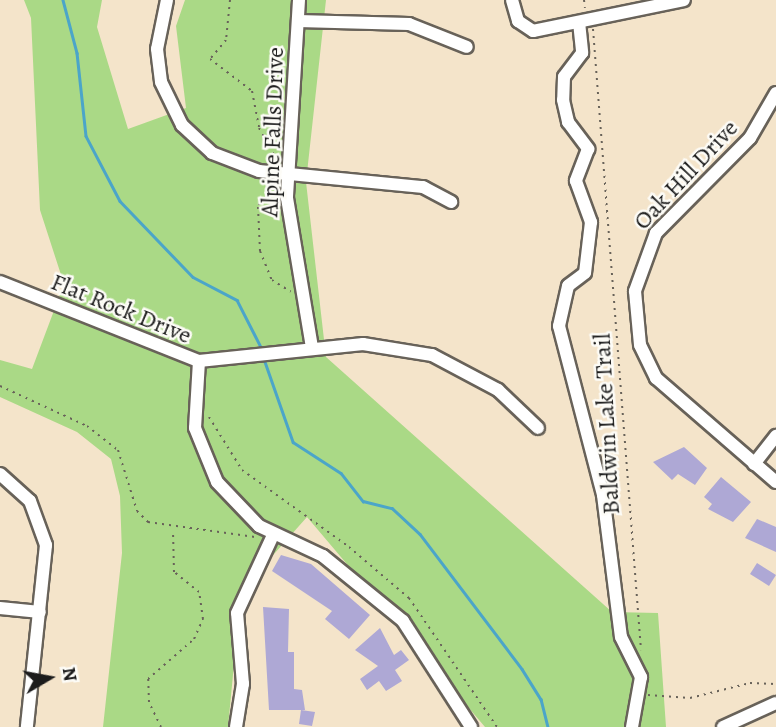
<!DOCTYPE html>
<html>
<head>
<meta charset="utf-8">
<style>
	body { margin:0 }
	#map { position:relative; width:776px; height:727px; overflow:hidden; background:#f4e4ca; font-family:Alegreya,serif }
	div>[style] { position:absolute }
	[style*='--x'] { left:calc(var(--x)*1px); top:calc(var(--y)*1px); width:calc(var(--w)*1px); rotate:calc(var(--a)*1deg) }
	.green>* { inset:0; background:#aad986 }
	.stream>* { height:2.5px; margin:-1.25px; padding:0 1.25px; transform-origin:1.25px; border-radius:1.25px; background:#4ba5c9 }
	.building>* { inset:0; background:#aea8d5 }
	.path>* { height:2px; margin-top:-1px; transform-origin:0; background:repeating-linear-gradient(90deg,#686259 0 2px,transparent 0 7px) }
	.roads { filter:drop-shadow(2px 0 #686259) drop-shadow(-2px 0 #686259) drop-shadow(0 2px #686259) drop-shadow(0 -2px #686259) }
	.minor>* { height:12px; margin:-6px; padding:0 6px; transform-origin:6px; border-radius:6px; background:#fff }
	span { translate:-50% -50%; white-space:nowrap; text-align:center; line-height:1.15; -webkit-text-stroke:5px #fdfcf7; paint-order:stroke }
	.street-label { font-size:24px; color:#1c1c1c }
	.north { position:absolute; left:14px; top:643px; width:70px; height:70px; -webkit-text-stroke:5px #fdfcf7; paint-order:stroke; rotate:80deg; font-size:19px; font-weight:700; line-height:28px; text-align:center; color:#1c1c1c }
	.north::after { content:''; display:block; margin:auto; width:24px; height:32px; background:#1c1c1c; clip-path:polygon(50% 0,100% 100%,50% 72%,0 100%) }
</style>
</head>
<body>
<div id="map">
	<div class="green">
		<i style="clip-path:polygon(24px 0,102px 0,97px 27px,128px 129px,186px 108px,176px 26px,185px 0,326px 0,306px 182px,326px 357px,612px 612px,658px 613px,666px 727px,485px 727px,307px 517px,241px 591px,228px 727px,103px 727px,122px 553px,120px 496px,111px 459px,77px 432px,0 397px,0 360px,32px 369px,64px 284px,40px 210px,31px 18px)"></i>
	</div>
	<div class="stream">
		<i style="--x:63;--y:0;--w:55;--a:75.2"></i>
		<i style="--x:77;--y:53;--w:83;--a:83.8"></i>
		<i style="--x:86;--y:136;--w:73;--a:62.4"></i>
		<i style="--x:120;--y:201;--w:105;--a:46.2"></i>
		<i style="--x:193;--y:277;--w:50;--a:27.6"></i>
		<i style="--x:237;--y:300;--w:55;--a:63"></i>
		<i style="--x:264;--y:359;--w:88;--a:70.7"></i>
		<i style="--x:293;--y:442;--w:57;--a:32.9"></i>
		<i style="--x:341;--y:473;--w:36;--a:52"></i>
		<i style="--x:363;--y:501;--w:30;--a:14"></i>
		<i style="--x:392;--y:508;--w:38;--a:43"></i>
		<i style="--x:420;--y:534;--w:169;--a:52.9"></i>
		<i style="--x:522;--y:669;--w:36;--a:58"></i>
		<i style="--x:541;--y:699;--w:29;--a:76"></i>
	</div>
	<div class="building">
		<i style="clip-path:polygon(684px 447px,707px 468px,695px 485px,678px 474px,672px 480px,653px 462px)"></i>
		<i style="clip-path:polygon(721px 477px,751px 502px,733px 522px,708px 509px,712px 504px,704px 497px)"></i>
		<i style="clip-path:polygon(757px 519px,776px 527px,776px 552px,745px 538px)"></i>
		<i style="clip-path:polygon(281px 555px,311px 564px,370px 615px,349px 639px,325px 619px,332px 611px,272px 571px)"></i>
		<i style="clip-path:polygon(757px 563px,776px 575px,769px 586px,750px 574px)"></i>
		<i style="clip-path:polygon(263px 607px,289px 609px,288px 652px,294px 652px,294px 689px,302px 690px,305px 710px,269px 710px)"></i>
		<i style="clip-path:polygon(380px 628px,394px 655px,401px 650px,409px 660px,395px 670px,402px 681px,386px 691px,379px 681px,367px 690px,360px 679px,378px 666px,355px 650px)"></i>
		<i style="clip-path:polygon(301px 710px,315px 712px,312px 726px,299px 724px)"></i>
	</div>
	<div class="path">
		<i style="--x:230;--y:0;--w:40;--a:95.7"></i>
		<i style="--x:226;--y:40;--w:25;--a:130"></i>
		<i style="--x:210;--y:59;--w:53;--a:37.3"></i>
		<i style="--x:252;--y:91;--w:38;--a:79"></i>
		<i style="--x:259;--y:128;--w:38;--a:61"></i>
		<i style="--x:584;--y:0;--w:8;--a:83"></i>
		<i style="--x:593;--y:29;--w:623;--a:85.58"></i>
		<i style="--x:270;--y:185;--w:25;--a:119"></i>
		<i style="--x:258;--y:207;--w:44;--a:87.4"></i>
		<i style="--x:260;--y:251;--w:31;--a:68"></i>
		<i style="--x:272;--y:280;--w:22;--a:32"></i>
		<i style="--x:0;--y:386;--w:96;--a:24.7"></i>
		<i style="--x:87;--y:426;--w:39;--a:38"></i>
		<i style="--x:118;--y:450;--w:64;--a:72.7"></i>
		<i style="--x:137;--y:511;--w:16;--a:45"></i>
		<i style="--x:148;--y:522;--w:108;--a:8"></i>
		<i style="--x:209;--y:417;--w:62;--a:58.1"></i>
		<i style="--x:242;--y:470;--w:132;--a:35.7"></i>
		<i style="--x:349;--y:547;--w:79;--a:40.4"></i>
		<i style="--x:409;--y:598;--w:156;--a:55.7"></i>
		<i style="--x:648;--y:695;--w:42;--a:4.1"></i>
		<i style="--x:690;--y:698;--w:62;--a:-14"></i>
		<i style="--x:750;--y:683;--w:26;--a:2"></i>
		<i style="--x:161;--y:727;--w:28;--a:-116"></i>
		<i style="--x:149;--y:702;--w:23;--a:-92"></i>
		<i style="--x:148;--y:679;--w:61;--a:-41"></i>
		<i style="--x:194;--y:639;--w:22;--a:-66"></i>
		<i style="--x:203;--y:619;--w:27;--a:-98"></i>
		<i style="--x:199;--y:592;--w:32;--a:-141"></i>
		<i style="--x:174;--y:572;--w:42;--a:-91.4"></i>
	</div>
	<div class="roads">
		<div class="minor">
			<i style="--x:167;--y:0;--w:50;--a:101.5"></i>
			<i style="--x:157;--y:49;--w:33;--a:83"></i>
			<i style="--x:161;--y:82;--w:48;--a:64"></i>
			<i style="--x:182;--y:125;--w:41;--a:43"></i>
			<i style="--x:212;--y:153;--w:50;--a:21"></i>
			<i style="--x:259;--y:171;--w:165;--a:5.6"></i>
			<i style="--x:423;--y:187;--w:32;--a:28"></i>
			<i style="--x:299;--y:0;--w:198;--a:93.5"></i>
			<i style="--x:287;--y:198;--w:152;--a:80.5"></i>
			<i style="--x:512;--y:0;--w:22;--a:74"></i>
			<i style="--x:518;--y:21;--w:18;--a:34"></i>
			<i style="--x:533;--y:31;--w:154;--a:-11.6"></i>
			<i style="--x:298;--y:21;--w:111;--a:1.5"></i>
			<i style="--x:409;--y:24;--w:62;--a:21.6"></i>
			<i style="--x:579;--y:22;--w:31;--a:84"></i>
			<i style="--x:582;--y:53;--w:30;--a:127"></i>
			<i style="--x:564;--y:77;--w:23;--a:92"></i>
			<i style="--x:563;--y:100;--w:23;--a:77"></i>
			<i style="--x:568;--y:122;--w:34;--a:53"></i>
			<i style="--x:588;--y:149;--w:34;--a:111"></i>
			<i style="--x:576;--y:181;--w:44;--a:69.9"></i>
			<i style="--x:591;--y:222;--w:51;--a:96.7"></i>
			<i style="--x:585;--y:273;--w:21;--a:143"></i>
			<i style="--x:568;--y:286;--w:41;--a:102.7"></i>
			<i style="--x:559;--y:326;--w:175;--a:75.4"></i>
			<i style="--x:603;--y:495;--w:143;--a:82.8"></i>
			<i style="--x:621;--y:637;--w:45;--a:63.4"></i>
			<i style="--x:641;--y:677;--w:51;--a:100.2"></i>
			<i style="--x:776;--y:93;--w:52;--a:120"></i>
			<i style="--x:750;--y:138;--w:134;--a:134.7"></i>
			<i style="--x:656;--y:233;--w:62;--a:109.9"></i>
			<i style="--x:635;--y:291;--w:54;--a:84.7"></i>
			<i style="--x:640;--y:345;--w:37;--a:64"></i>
			<i style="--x:656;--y:378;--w:159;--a:40.9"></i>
			<i style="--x:0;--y:282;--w:214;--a:21.7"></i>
			<i style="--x:199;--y:361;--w:165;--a:-5.9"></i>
			<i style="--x:363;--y:344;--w:70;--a:9.1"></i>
			<i style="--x:432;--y:355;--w:75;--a:27.9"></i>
			<i style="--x:498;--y:390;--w:55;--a:43.5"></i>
			<i style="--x:199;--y:361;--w:67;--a:93.4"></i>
			<i style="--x:195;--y:428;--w:58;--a:67.8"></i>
			<i style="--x:217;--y:482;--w:61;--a:46.3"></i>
			<i style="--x:259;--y:526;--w:71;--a:25.1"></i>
			<i style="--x:323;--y:556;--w:103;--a:39.1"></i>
			<i style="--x:403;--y:621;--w:126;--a:57.3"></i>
			<i style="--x:754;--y:464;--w:36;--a:-52"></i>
			<i style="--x:0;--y:474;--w:40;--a:42"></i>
			<i style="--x:30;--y:501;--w:47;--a:70"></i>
			<i style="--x:46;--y:545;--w:183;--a:96"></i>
			<i style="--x:0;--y:608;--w:40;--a:5.7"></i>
			<i style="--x:236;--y:727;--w:44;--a:-80.8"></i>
			<i style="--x:243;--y:684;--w:71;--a:-94.8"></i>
			<i style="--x:237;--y:613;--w:86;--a:-65.2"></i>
			<i style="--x:723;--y:727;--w:58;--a:-24.4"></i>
		</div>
	</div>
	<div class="street-label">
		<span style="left:273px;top:132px;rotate:-88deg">Alpine Falls Drive</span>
		<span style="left:686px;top:175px;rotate:-47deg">Oak Hill Drive</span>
		<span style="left:121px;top:309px;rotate:22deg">Flat Rock Drive</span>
		<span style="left:607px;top:424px;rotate:-93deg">Baldwin Lake Trail</span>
	</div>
	<div class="north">N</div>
</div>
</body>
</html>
